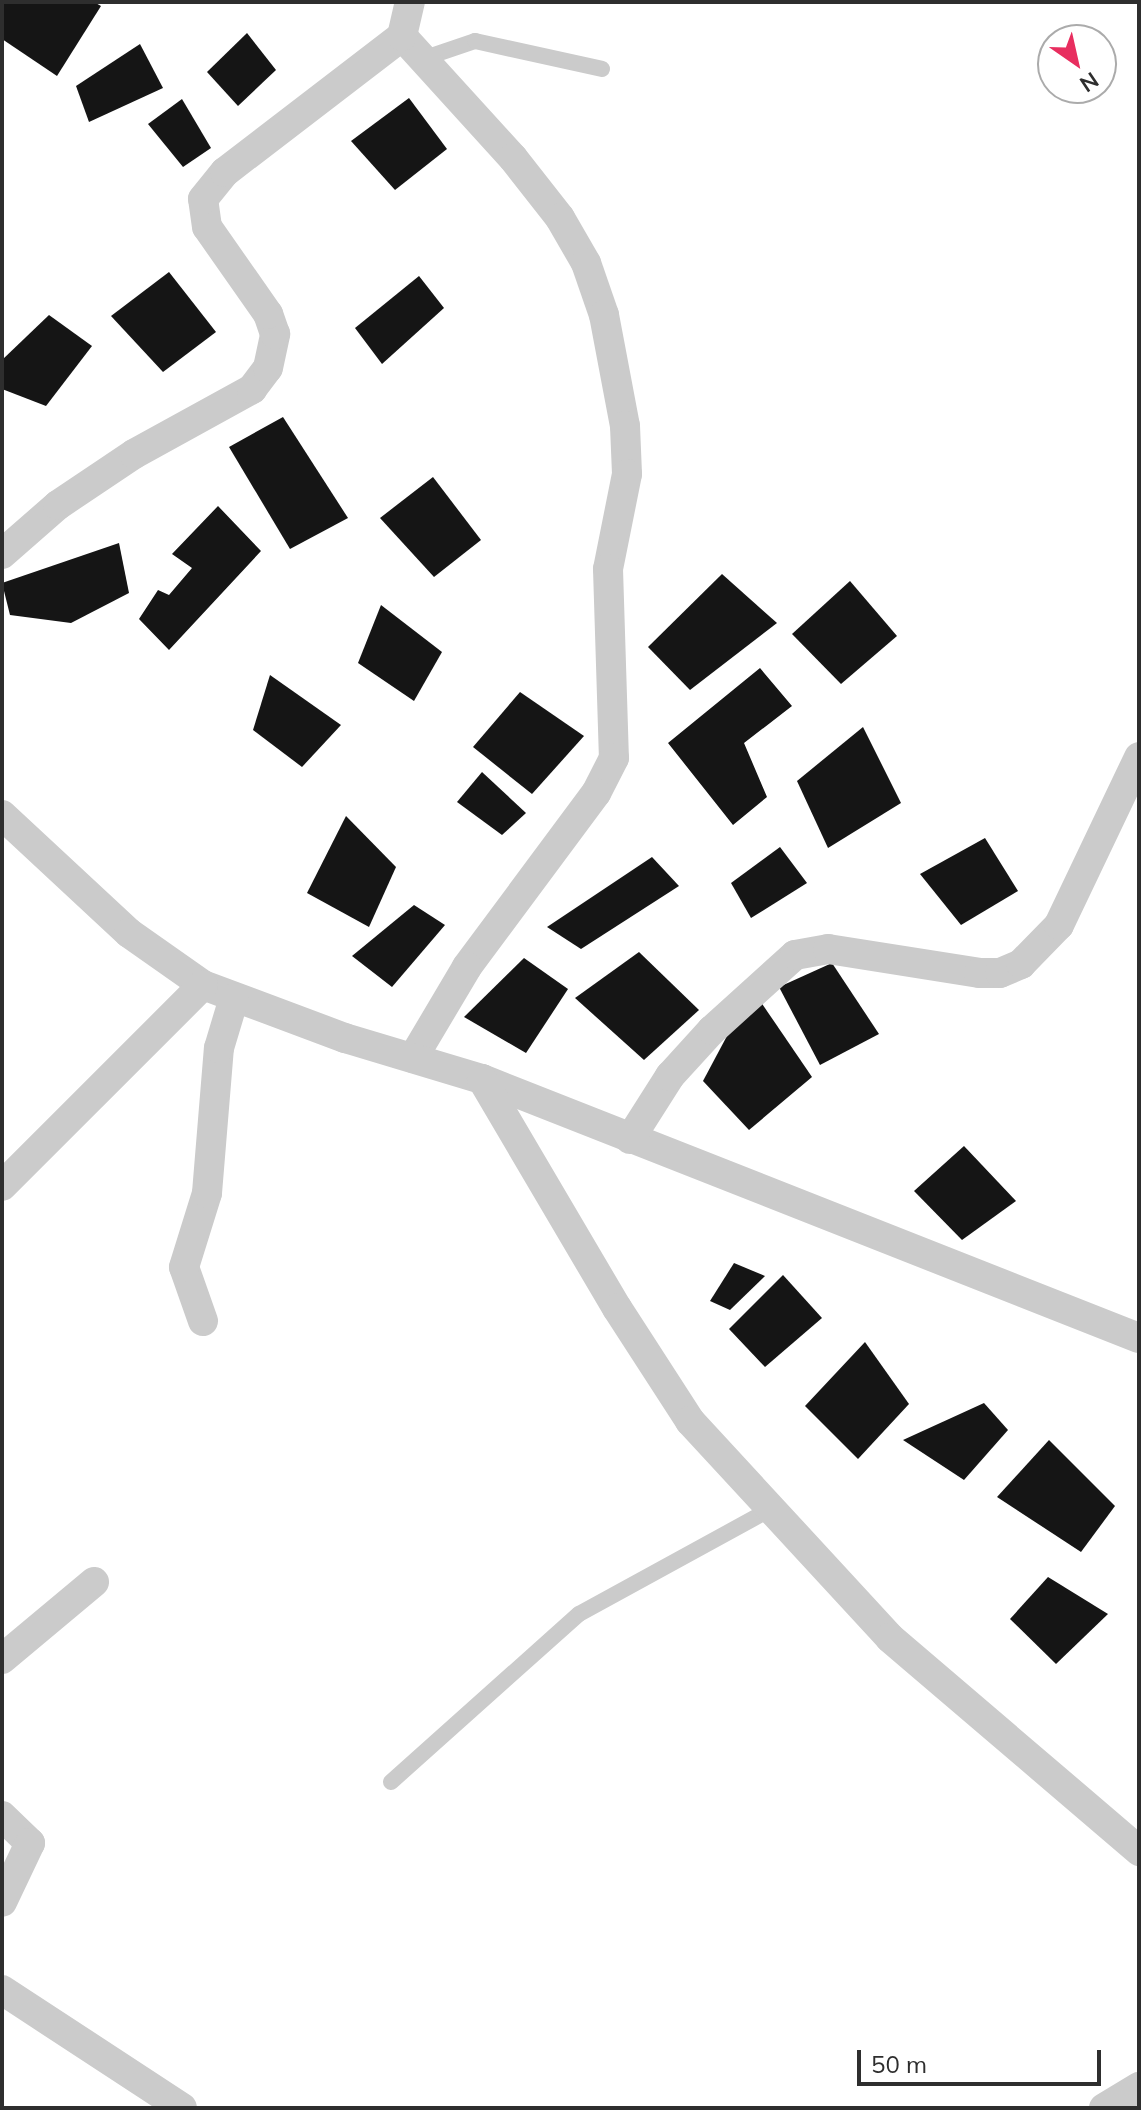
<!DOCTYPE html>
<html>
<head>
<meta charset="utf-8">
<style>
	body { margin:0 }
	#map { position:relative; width:1141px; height:2110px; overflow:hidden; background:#fff; font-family:Mulish,sans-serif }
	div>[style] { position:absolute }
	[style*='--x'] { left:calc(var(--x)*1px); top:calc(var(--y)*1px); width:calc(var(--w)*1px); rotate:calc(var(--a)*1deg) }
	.building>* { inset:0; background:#151515 }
	.lane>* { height:16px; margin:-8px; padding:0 8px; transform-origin:8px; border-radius:8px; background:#cbcbcb }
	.street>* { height:30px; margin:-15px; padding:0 15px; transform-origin:15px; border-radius:15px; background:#cbcbcb }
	span { translate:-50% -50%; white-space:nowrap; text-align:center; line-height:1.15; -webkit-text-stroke:8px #fff; paint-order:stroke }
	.frame { position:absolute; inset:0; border:4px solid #2e2e2e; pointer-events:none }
	.north { position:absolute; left:1037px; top:24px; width:80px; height:80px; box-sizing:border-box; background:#fff; border:2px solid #ababab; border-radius:50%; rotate:146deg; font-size:22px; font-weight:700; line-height:32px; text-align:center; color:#2e2e2e }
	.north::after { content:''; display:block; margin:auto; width:28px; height:36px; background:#e82e5f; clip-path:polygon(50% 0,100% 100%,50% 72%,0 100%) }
	.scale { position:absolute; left:857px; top:2050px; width:244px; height:36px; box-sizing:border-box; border:4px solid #2e2e2e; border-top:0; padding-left:10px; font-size:24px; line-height:28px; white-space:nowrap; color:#2e2e2e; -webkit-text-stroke:6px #fff; paint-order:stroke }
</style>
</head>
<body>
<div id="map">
	<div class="building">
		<i style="clip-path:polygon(2px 2px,94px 2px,101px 6px,57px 76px,2px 39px)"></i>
		<i style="clip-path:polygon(247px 33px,276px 70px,238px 106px,207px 72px)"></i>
		<i style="clip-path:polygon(140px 44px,163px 88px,89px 122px,76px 86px)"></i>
		<i style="clip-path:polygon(409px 98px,447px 149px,395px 190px,351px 141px)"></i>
		<i style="clip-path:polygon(182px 99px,211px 148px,183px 167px,148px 124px)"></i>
		<i style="clip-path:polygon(169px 272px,216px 332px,163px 372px,111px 316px)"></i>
		<i style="clip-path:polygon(419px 276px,444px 308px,382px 364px,355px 328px)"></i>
		<i style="clip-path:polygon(49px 315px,92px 346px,46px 406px,2px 389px,2px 360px)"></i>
		<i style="clip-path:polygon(283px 417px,348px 518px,290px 549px,229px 447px)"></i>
		<i style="clip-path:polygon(433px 477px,481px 540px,434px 577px,380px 518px)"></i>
		<i style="clip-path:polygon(218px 506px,261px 551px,169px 650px,139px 619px,158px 590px,169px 595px,192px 568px,172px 554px)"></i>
		<i style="clip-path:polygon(119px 543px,129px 593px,71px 623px,10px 615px,2px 583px)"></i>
		<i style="clip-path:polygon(722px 574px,777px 623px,690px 690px,648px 647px)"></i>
		<i style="clip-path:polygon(850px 581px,897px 636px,841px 684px,792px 634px)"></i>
		<i style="clip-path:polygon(381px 605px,442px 652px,414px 701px,358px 663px)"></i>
		<i style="clip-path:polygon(760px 668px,792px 706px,744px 743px,767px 797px,733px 825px,668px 743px)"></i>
		<i style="clip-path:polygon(270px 675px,341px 725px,302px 767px,253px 730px)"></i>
		<i style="clip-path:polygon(520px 692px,584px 736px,532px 794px,473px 747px)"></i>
		<i style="clip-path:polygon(863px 727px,901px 803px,828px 848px,797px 781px)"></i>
		<i style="clip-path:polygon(482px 772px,526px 813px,502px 835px,457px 802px)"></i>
		<i style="clip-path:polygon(346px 816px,396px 867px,369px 927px,307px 893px)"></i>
		<i style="clip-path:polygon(985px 838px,1018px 891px,961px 925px,920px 874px)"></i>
		<i style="clip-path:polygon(780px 847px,807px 883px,751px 918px,731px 883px)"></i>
		<i style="clip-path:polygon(652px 857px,679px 886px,581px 949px,547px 927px)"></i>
		<i style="clip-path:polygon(414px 905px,445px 925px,392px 987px,352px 956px)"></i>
		<i style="clip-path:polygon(639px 952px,699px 1010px,644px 1060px,575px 998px)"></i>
		<i style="clip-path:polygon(524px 958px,568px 989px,526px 1053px,464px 1017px)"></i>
		<i style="clip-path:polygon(832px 963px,879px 1034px,820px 1065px,779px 987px)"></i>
		<i style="clip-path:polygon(752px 989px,812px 1077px,749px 1130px,703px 1081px)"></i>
		<i style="clip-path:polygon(964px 1146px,1016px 1201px,962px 1240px,914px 1191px)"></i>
		<i style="clip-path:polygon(734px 1263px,765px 1276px,730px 1310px,710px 1301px)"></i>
		<i style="clip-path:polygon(783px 1275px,822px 1318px,765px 1367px,729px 1329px)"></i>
		<i style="clip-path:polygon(865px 1342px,909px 1404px,858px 1459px,805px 1406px)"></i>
		<i style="clip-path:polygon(984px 1403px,1008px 1430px,964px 1480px,903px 1440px)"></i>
		<i style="clip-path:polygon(1049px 1440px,1115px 1506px,1081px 1552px,997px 1497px)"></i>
		<i style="clip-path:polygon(1048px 1577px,1108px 1614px,1056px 1664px,1010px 1619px)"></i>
	</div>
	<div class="lane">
		<i style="--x:422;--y:59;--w:56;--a:-18.8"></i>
		<i style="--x:475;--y:41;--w:130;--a:12.4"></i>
		<i style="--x:391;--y:1782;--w:252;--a:-41.8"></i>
		<i style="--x:579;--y:1614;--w:217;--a:-28.7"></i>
	</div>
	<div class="street">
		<i style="--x:402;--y:36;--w:165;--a:47.7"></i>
		<i style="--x:513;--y:158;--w:76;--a:51.9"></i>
		<i style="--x:560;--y:218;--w:52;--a:60"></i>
		<i style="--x:586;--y:263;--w:55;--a:70.9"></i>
		<i style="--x:604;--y:315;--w:113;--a:79.3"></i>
		<i style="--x:625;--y:426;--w:48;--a:87.6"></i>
		<i style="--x:627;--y:474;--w:97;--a:101.3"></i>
		<i style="--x:608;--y:569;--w:189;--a:88.2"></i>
		<i style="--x:614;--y:758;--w:39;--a:117"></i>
		<i style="--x:596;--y:793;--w:217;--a:126.6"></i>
		<i style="--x:467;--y:967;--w:106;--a:120.7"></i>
		<i style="--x:2;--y:554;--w:74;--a:-41.2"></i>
		<i style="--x:58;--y:505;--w:92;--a:-33.9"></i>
		<i style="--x:134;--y:454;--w:135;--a:-28.8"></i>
		<i style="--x:252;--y:389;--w:26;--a:-53"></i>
		<i style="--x:268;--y:368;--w:35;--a:-78"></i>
		<i style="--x:275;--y:334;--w:21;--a:-109"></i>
		<i style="--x:268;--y:314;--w:106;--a:-125"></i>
		<i style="--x:207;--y:227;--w:28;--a:-98"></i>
		<i style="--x:203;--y:199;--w:35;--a:-51"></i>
		<i style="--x:225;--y:172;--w:223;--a:-37.5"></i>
		<i style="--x:402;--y:36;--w:35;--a:-77"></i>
		<i style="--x:2;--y:815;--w:173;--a:42.9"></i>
		<i style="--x:129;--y:933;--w:90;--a:35.1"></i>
		<i style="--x:203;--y:985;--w:152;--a:20.5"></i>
		<i style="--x:345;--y:1038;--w:143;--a:16.7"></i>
		<i style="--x:482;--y:1079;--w:706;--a:21.52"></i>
		<i style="--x:482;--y:1079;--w:266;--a:59.5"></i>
		<i style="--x:617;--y:1308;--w:135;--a:57.1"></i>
		<i style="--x:690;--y:1421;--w:295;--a:47.3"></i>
		<i style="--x:890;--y:1638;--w:328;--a:40.5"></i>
		<i style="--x:630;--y:1139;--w:75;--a:-57.6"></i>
		<i style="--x:670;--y:1076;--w:62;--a:-47.6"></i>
		<i style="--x:712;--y:1030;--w:112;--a:-42.1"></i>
		<i style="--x:795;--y:955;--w:34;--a:-10"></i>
		<i style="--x:828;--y:949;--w:153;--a:9"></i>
		<i style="--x:979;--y:973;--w:21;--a:0"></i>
		<i style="--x:1000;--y:973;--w:23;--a:-23"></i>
		<i style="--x:1021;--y:964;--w:54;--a:-45.7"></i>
		<i style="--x:1059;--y:925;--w:186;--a:-64.5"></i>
		<i style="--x:2;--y:1186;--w:284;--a:-45"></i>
		<i style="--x:203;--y:1321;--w:57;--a:-109.4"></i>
		<i style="--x:184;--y:1267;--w:77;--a:-72.7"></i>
		<i style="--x:207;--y:1193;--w:145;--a:-85.3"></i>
		<i style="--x:219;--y:1048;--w:52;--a:-73.3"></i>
		<i style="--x:2;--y:1659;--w:120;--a:-39.9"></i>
		<i style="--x:2;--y:1816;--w:39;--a:44"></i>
		<i style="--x:30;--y:1843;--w:65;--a:115.4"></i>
		<i style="--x:2;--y:1990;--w:215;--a:33.2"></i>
		<i style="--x:1104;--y:2108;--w:41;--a:-31"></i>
	</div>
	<div class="frame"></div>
	<div class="north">N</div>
	<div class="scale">50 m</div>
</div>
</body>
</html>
